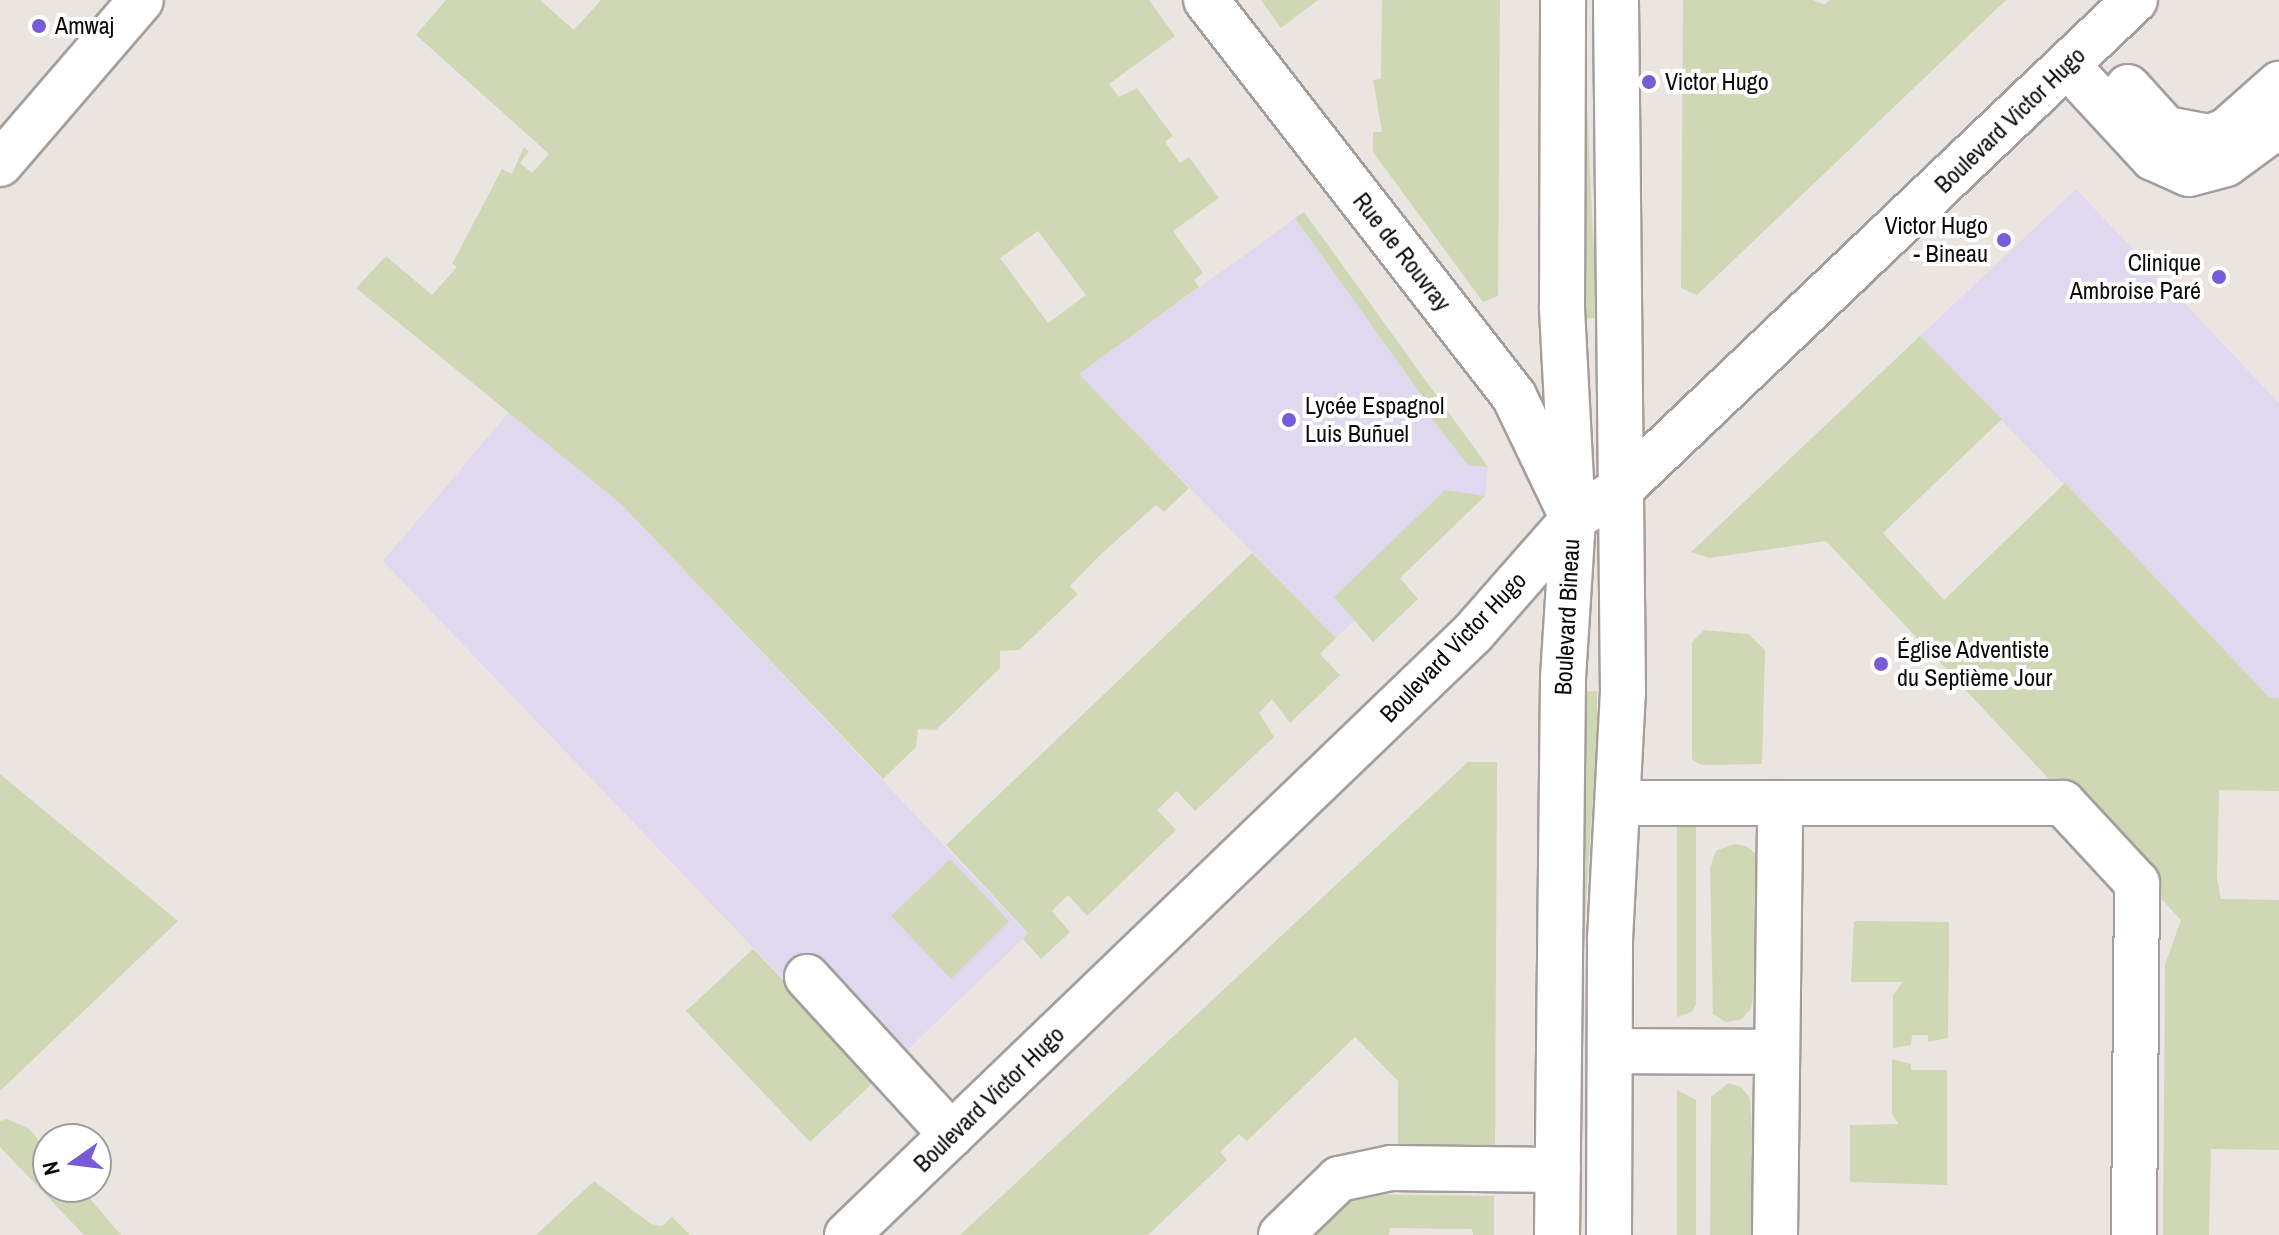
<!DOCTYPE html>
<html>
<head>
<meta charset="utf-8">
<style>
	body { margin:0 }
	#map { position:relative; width:2279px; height:1235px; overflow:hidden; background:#ebe5e2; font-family:"Archivo Narrow",sans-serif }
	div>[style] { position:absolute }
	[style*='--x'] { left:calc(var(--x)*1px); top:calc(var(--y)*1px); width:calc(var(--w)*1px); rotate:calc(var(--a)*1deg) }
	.education>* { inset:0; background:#e0d8ee }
	.green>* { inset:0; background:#d0d7b5 }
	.roads { filter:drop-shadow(2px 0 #a49e9c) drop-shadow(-2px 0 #a49e9c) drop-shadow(0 2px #a49e9c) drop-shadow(0 -2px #a49e9c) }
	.minor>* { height:44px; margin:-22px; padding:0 22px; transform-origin:22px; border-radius:22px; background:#fff }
	.major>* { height:44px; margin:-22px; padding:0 22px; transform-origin:22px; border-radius:22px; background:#fff }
	.dots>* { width:22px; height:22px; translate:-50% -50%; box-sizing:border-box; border:4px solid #fff; border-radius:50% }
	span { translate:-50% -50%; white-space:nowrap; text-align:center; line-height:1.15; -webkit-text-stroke:8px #fff; paint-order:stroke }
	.poi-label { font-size:24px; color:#0d0b0a }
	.left { translate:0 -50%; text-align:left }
	.right { translate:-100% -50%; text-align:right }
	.street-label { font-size:24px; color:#0d0b0a }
	.north { position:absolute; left:32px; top:1123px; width:80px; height:80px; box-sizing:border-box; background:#fff; border:2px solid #9e9d9d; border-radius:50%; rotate:256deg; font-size:22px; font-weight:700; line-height:32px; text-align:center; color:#0d0b0a }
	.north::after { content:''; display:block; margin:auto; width:28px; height:36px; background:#785cd7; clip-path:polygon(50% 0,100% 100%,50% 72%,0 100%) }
</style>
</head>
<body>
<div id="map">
	<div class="education">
		<i style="clip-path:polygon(2076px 189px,2279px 403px,2279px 698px,2270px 698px,1920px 336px)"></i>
		<i style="clip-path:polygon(1304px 212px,1488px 467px,1485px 496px,1336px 638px,1079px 374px)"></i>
		<i style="clip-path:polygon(509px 412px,621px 504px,1028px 934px,878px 1078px,383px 561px)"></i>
	</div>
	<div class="green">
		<i style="clip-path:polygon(evenodd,446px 0,540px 0,574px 30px,601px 0,1149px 0,1175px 36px,1109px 84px,1119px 97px,1137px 88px,1173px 136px,1165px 142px,1180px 163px,1189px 157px,1219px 198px,1173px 231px,1203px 273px,1194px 280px,1199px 287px,1079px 374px,1189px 488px,1164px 512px,1156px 505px,1100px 555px,1070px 586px,1078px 594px,1019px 650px,1000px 651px,1000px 668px,936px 730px,918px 729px,916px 747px,883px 779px,621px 504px,356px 288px,386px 256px,432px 295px,457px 267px,452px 264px,502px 169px,512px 174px,524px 147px,529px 151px,520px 163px,532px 173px,549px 154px,416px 35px,446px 0,1038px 231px,1086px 295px,1048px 323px,1000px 258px,1038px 231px)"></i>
		<i style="clip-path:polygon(1261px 0,1318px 0,1281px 28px)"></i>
		<i style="clip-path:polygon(1382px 0,1500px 0,1498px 296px,1483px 302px,1373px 152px,1373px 132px,1382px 132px,1373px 80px,1381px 79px)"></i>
		<i style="clip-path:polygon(1683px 0,1813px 0,1824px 5px,1830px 0,2006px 0,1697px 295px,1681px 288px)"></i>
		<i style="clip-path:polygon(1583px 24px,1597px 318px,1579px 319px)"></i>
		<i style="clip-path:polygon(1304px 212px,1488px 467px,1468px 465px,1429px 415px,1430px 407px,1295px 218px)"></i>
		<i style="clip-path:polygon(1920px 336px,2002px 419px,1883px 533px,1944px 600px,2065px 483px,2270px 698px,2279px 698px,2279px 791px,2219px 790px,2217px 879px,2221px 899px,2279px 900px,2279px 1150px,2211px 1149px,2209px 1235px,2163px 1235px,2165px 965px,2181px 920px,1826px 541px,1709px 558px,1691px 552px)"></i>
		<i style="clip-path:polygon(1445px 490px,1485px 496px,1400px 578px,1418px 599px,1373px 642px,1334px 597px)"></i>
		<i style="clip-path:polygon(1252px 553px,1336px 638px,1320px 654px,1340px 675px,1290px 723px,1272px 699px,1259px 713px,1274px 737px,1195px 811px,1177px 791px,1157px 810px,1176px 830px,1087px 916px,1068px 895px,1052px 911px,1070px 932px,1041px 959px,1023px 939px,1028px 933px,946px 845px)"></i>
		<i style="clip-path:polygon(1704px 630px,1748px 634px,1765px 650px,1762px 764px,1701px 765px,1692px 759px,1692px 642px)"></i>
		<i style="clip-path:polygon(1597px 691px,1597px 734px,1577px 1040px,1579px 692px)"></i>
		<i style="clip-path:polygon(1468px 762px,1497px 762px,1495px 1158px,1398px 1156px,1398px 1081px,1355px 1037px,1247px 1141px,1239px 1134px,1220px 1152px,1227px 1160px,1148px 1235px,960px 1235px)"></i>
		<i style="clip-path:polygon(0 774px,178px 921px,0 1091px)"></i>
		<i style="clip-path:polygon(1696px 820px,1696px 1004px,1692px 1012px,1677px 1017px,1677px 821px)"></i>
		<i style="clip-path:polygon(1734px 844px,1746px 846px,1762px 859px,1758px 966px,1751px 1009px,1740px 1020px,1726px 1022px,1713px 1014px,1710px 868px,1716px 851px)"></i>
		<i style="clip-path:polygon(950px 859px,1009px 921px,951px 979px,891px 916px)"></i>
		<i style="clip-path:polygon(1854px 921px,1949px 922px,1948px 1038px,1928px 1042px,1928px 1035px,1912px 1035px,1911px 1045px,1893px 1048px,1893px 995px,1903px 982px,1851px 982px)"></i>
		<i style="clip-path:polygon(753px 949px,878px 1078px,810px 1142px,686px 1011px)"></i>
		<i style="clip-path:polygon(1892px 1059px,1911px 1064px,1911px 1070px,1947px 1070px,1947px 1185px,1850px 1182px,1850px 1125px,1898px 1124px,1892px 1113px)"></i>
		<i style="clip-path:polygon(1728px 1083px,1741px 1087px,1750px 1098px,1758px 1235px,1710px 1235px,1711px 1097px)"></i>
		<i style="clip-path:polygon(1677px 1090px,1696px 1100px,1696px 1235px,1677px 1235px)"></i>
		<i style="clip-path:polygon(7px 1119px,28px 1128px,48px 1150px,48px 1187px,80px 1187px,121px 1235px,84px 1235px,0 1147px,0 1121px)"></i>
		<i style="clip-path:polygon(594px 1181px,651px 1224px,662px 1226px,672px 1217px,690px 1235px,536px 1235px)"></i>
		<i style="clip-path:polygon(1339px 1194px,1494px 1196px,1494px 1235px,1473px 1235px,1472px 1229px,1390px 1228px,1389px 1235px,1295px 1235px)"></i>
	</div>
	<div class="roads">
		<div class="minor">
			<i style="--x:1206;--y:0;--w:502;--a:52.13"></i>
			<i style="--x:1514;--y:396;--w:136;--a:64.4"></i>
			<i style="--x:2067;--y:65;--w:127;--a:47.2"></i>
			<i style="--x:2153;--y:158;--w:39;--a:24"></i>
			<i style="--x:2189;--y:174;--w:38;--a:-15"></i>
			<i style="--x:2226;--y:164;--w:66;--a:-36.3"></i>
			<i style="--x:2128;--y:87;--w:57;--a:47.9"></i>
			<i style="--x:2166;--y:129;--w:45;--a:10.3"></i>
			<i style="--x:2210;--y:137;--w:17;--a:-21"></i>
			<i style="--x:2226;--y:131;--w:71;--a:-41.6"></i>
			<i style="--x:0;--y:164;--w:216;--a:-49.3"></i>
			<i style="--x:1618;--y:803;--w:445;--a:0"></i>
			<i style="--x:2063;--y:803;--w:109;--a:47.2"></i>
			<i style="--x:2137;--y:883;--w:352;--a:90.5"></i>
			<i style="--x:807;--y:977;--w:214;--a:47.5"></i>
			<i style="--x:1610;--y:1051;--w:167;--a:0.3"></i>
			<i style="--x:847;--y:1235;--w:868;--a:-43.88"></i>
			<i style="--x:1473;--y:633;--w:152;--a:-48.7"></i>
			<i style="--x:1573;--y:519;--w:58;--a:-32.3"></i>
			<i style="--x:1622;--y:488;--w:708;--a:-43.57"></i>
			<i style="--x:1281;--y:1235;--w:81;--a:-44"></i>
			<i style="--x:1339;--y:1179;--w:53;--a:-11.9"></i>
			<i style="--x:1391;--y:1168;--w:167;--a:0.7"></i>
			<i style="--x:1775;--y:1235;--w:432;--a:-89.3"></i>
		</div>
		<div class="major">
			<i style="--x:1557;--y:1235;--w:557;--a:-89.38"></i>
			<i style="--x:1563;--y:678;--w:159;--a:-86.4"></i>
			<i style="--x:1573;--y:519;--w:213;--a:-93"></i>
			<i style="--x:1562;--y:306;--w:306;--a:-89.8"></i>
			<i style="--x:1609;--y:1235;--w:296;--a:-89.8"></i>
			<i style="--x:1610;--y:939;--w:246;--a:-87"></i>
			<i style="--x:1623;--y:693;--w:693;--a:-90.58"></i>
		</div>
	</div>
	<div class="dots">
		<i style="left:39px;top:26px;background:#785cd7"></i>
		<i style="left:1649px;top:82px;background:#785cd7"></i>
		<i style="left:2004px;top:240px;background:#785cd7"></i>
		<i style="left:2219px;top:277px;background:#785cd7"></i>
		<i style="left:1289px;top:420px;background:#785cd7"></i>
		<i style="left:1881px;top:664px;background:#785cd7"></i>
	</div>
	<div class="poi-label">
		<span class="left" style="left:55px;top:26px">Amwaj</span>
		<span class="left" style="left:1665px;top:82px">Victor Hugo</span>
		<span class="right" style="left:1988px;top:240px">Victor Hugo<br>- Bineau</span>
		<span class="right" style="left:2201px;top:277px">Clinique<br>Ambroise Paré</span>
		<span class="left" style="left:1305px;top:420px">Lycée Espagnol<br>Luis Buñuel</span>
		<span class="left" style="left:1897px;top:664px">Église Adventiste<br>du Septième Jour</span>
	</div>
	<div class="street-label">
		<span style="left:2010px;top:120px;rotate:-44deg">Boulevard Victor Hugo</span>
		<span style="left:1402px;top:252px;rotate:52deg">Rue de Rouvray</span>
		<span style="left:1567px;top:617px;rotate:-87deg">Boulevard Bineau</span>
		<span style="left:1453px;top:647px;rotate:-46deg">Boulevard Victor Hugo</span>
		<span style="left:989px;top:1099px;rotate:-44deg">Boulevard Victor Hugo</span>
	</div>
	<div class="north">N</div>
</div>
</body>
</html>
